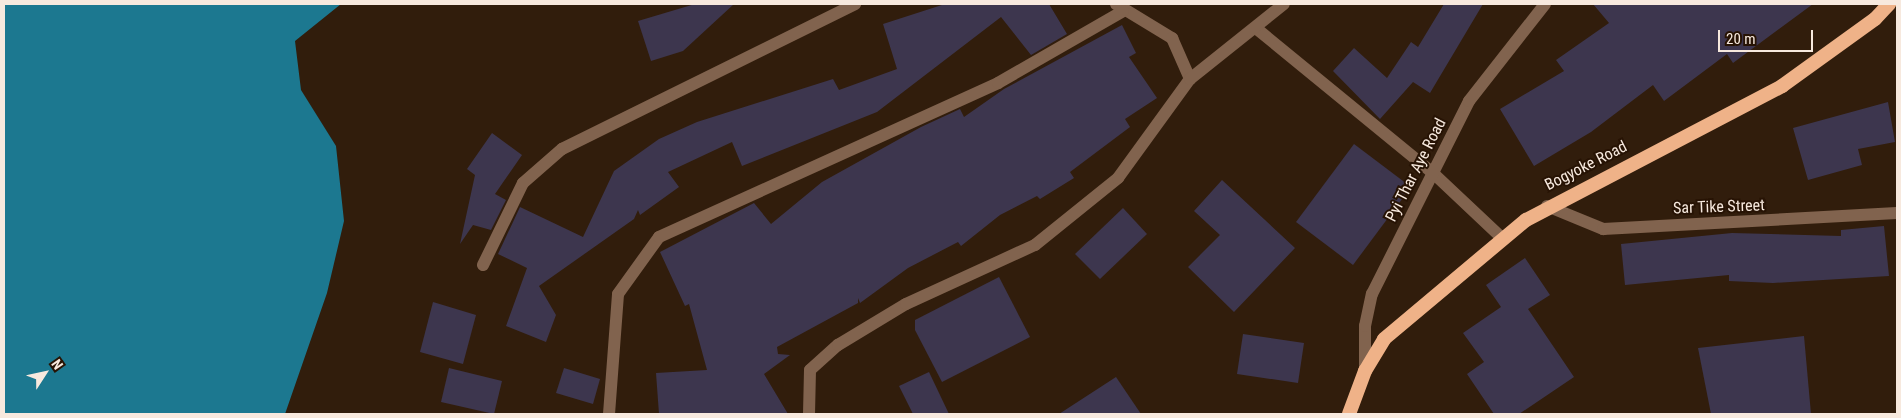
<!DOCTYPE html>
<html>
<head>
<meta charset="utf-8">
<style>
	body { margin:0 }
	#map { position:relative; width:1901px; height:418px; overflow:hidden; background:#311d0c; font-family:"Roboto Condensed",sans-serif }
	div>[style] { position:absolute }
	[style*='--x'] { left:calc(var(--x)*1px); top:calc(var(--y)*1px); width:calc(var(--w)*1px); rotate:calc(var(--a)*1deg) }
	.water>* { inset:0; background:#1c7890 }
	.building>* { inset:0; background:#3d364e }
	.minor>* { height:12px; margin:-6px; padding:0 6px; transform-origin:6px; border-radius:6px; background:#81634e }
	.trunk>* { height:14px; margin:-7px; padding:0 7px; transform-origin:7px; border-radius:7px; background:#efb288 }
	span { translate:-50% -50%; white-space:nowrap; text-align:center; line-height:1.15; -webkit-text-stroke:4px #271304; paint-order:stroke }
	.street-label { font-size:16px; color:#f7e9de }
	.frame { position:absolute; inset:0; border:5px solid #f7e9de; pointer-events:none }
	.north { position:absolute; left:20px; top:348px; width:50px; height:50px; -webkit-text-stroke:4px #271304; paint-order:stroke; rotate:55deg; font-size:14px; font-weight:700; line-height:20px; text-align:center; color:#f7e9de }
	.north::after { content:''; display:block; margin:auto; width:18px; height:22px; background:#f7e9de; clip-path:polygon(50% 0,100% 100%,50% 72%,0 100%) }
	.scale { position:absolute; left:1718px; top:30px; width:95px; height:22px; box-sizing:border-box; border:2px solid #f7e9de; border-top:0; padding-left:6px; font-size:15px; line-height:18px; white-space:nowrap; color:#f7e9de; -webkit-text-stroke:4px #271304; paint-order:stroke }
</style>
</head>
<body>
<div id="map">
	<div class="water">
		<i style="clip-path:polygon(4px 4px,341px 4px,295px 41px,301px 90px,336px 146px,344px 221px,327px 293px,285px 414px,4px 414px)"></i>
	</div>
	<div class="building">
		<i style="clip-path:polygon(695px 4px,734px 4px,683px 51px,651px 61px,638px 21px)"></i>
		<i style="clip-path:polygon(945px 4px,1049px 4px,1067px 34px,1031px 55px,1001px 17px,877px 112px,742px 166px,732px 142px,668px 172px,679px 187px,640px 215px,638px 210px,634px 219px,539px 286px,556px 315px,546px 342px,506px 326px,527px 268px,498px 254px,520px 207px,583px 237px,614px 171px,659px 139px,697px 122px,833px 79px,839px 90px,897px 69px,883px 24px)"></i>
		<i style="clip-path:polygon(1444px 4px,1483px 4px,1430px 93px,1413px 82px,1380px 119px,1333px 71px,1354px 48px,1387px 78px,1411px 42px,1418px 47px)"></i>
		<i style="clip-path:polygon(1593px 4px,1813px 4px,1733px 63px,1727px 54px,1664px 101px,1653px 85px,1591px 132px,1534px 166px,1500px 109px,1564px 71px,1556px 60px,1609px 23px)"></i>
		<i style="clip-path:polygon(1122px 25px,1136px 53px,1129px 57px,1157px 98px,1125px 119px,1130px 127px,1070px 172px,1074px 178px,1040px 199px,1037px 196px,1000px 215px,961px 246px,958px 242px,908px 268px,860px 303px,858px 298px,858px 303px,777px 347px,778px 354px,790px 355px,764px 374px,788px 414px,659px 414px,656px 373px,707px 370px,689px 304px,685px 306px,660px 252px,754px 203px,771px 224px,822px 182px,921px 127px,960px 109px,964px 117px,1004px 89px)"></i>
		<i style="clip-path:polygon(1888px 102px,1895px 142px,1858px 149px,1862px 165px,1808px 180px,1793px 128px)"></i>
		<i style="clip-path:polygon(492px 133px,522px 155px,495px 194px,506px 200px,491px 230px,473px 225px,460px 244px,475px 175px,467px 169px)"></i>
		<i style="clip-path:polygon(1354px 144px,1411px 187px,1353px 265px,1296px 222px)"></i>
		<i style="clip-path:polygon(1222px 180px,1295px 248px,1234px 312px,1188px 267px,1220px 235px,1194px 211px)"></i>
		<i style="clip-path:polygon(1123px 208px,1147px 234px,1100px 279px,1075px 254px)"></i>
		<i style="clip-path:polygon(1884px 226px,1889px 276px,1773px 283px,1729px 281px,1729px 275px,1625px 285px,1621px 244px,1732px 233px,1841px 236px,1841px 230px)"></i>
		<i style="clip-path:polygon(1525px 258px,1550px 295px,1528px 309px,1574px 377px,1519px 414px,1494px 414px,1467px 374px,1484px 362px,1463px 333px,1501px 307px,1486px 285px)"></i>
		<i style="clip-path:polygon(999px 277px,1030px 337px,942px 382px,915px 330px,915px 320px)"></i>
		<i style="clip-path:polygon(433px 302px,476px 315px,463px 364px,420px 352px)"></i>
		<i style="clip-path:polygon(1243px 334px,1304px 343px,1298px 383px,1237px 374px)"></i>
		<i style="clip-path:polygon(1804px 336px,1811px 414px,1711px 414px,1698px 348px)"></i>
		<i style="clip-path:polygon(449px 368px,502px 381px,494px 414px,441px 402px)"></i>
		<i style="clip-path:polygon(564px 368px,600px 379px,593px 404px,556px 393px)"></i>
		<i style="clip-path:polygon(929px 372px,949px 414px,913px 414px,899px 386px)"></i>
		<i style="clip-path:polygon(1116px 377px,1141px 414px,1059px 414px)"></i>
	</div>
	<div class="minor">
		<i style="--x:1116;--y:4;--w:66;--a:31.3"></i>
		<i style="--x:1172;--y:38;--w:45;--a:66.3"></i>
		<i style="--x:1257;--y:29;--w:227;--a:39.3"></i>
		<i style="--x:1433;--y:173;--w:95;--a:43.3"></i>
		<i style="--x:1547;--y:206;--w:61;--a:22.3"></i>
		<i style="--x:1603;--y:229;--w:294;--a:-3.1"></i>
		<i style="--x:483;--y:265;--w:91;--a:-64"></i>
		<i style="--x:523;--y:183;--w:52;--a:-41.1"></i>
		<i style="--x:562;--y:149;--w:327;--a:-26.3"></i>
		<i style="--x:1365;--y:371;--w:45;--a:-90"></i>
		<i style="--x:1365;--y:326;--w:33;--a:-78"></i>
		<i style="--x:1372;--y:294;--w:216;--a:-63.3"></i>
		<i style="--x:1469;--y:101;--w:123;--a:-51.9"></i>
		<i style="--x:609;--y:414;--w:120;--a:-85.7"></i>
		<i style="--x:618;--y:294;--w:70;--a:-54.3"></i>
		<i style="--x:659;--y:237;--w:372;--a:-24.4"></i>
		<i style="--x:998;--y:83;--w:144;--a:-29.9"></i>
		<i style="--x:809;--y:414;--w:44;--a:-88.7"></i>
		<i style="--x:810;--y:370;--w:38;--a:-42"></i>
		<i style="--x:838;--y:345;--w:79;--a:-31.1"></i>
		<i style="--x:906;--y:304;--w:142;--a:-24.6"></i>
		<i style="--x:1035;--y:245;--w:107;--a:-38.9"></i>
		<i style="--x:1118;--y:178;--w:122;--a:-54"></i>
		<i style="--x:1190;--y:79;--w:120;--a:-38.6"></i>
	</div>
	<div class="trunk">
		<i style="--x:1349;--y:414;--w:46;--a:-69.6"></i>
		<i style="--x:1365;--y:371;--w:37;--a:-59"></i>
		<i style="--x:1384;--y:339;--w:185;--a:-40"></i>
		<i style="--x:1526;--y:220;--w:289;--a:-27.6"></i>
		<i style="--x:1782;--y:86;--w:115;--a:-35.8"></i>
		<i style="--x:1875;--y:19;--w:21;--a:-47"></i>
	</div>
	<div class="street-label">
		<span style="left:1586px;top:166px;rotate:-27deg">Bogyoke Road</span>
		<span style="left:1416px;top:170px;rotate:-63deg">Pyi Thar Aye Road</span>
		<span style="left:1719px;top:207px;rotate:-2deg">Sar Tike Street</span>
	</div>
	<div class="frame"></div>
	<div class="north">N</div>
	<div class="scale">20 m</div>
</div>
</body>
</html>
